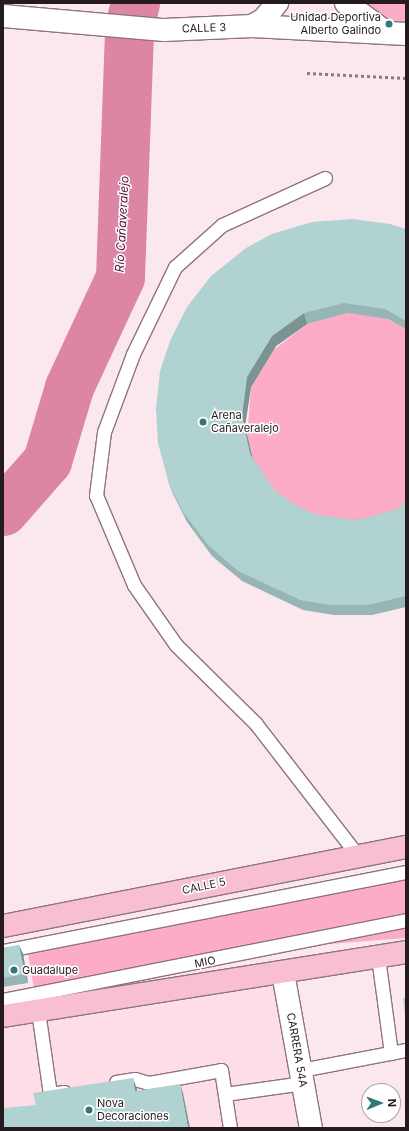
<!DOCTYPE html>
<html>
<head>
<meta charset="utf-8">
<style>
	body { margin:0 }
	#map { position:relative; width:409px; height:1131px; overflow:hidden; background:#fbe8ee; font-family:Inter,sans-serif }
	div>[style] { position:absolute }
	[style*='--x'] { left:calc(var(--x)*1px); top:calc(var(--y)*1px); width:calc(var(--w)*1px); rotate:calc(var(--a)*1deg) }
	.built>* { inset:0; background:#fddee7 }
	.green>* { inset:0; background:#fcacc7 }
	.river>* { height:49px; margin:-24.5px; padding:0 24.5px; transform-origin:24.5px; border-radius:24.5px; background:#dd85a4 }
	.path>* { height:2.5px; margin-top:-1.25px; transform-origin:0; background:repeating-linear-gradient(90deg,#897b7f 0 3px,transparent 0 6px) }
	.roads { filter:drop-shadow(1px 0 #8f747c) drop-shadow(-1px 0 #8f747c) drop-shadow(0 1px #8f747c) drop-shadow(0 -1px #8f747c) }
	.service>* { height:13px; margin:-6.5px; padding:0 6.5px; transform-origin:6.5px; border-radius:6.5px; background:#fff }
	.minor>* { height:22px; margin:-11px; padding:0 11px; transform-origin:11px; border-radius:11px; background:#fff }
	.tertiary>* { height:22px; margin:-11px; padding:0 11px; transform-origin:11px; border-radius:11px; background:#fff }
	.primary>* { height:22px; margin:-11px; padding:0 11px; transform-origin:11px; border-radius:11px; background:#f8bed3 }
	.wall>* { inset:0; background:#97b5b4 }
	.shaded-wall>* { inset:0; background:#7b9392 }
	.building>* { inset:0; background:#b0d2d1 }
	.dots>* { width:11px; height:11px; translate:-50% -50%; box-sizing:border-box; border:2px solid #fff; border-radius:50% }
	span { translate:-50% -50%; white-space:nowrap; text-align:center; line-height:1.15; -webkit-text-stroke:3px #fff; paint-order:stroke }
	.poi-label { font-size:11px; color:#251b1e }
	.right { translate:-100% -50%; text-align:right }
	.left { translate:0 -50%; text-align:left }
	.street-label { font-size:11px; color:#251b1e }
	.water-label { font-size:12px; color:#57082e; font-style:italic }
	.frame { position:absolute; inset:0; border:4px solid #251b1e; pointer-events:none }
	.north { position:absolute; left:361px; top:1083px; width:40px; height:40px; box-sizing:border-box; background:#fff; border:1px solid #a8a4a5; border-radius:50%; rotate:89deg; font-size:11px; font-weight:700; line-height:16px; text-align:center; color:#251b1e }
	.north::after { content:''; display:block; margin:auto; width:14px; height:18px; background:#2f7979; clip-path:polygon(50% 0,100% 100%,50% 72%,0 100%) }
</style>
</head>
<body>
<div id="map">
	<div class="built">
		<i style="clip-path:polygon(283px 973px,311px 1128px,3px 1128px,3px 1016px)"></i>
	</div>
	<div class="green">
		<i style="clip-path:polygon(346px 3px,406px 3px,406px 34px)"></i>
		<i style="clip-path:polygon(348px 313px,380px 316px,406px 327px,406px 517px,382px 527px,291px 510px,254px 464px,247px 438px,251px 387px,272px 351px,307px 324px)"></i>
		<i style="clip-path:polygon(406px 872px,406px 938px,278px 948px,35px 995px,27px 947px)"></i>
	</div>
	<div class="river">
		<i style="--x:3;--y:511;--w:67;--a:-48.7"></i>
		<i style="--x:47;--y:461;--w:77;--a:-73.4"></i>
		<i style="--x:69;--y:387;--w:121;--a:-65.1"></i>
		<i style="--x:120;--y:277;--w:250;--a:-87.9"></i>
		<i style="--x:129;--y:27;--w:25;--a:-76"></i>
	</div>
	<div class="path">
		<i style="--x:307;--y:73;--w:99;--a:2.9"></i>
	</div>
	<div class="roads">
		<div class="service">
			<i style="--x:325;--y:178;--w:113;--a:155.5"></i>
			<i style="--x:222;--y:225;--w:63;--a:138.2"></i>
			<i style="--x:175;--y:267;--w:97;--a:115.8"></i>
			<i style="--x:133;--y:354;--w:83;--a:110.4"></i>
			<i style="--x:104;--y:432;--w:64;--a:97.2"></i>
			<i style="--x:96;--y:495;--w:98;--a:67.1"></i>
			<i style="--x:134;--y:585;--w:73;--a:55"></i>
			<i style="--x:176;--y:645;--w:112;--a:44.6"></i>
			<i style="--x:256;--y:724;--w:167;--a:52.3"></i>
			<i style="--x:3;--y:951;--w:411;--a:-11.1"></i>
			<i style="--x:378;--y:957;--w:97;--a:82.3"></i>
			<i style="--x:3;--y:1000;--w:411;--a:-11.2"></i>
			<i style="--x:38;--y:1011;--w:84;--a:81.8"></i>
			<i style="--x:50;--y:1094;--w:14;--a:-8"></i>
			<i style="--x:301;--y:1070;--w:107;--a:-10.8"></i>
			<i style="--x:116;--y:1082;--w:19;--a:-9"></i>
			<i style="--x:135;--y:1079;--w:15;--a:16"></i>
			<i style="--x:149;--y:1083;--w:73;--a:-10.2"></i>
			<i style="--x:221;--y:1070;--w:59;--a:81.2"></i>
			<i style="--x:225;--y:1094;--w:79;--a:-8"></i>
		</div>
		<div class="minor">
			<i style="--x:346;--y:3;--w:51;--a:36.2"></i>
			<i style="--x:252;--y:26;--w:14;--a:-30"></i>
			<i style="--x:264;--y:19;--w:21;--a:-51"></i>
			<i style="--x:283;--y:973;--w:158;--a:79.8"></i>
		</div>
		<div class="tertiary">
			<i style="--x:3;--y:16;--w:162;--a:5"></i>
			<i style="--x:164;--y:30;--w:88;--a:-2.6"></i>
			<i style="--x:252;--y:26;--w:154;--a:3"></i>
		</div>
		<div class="primary">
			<i style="--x:3;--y:926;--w:411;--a:-11.1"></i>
			<i style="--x:3;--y:1016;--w:408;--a:-9"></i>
		</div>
	</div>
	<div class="wall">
		<i style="clip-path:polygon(406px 229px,406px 329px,388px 319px,348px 313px,307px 324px,276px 346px,251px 387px,245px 426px,252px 457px,275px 491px,295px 505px,317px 515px,358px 520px,395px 510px,406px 502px,406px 607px,372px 615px,334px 615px,303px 610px,242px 581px,212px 556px,187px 522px,173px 494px,169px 484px,156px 408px)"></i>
		<i style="clip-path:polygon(19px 945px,23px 954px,28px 983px,3px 987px,3px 948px)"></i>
	</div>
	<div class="shaded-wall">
		<i style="clip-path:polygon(304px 313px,307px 324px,276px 346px,251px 387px,245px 426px,254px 464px,250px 454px,242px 416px,247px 377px,272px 336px)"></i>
		<i style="clip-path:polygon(19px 945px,23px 954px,28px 983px,25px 974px)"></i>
		<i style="clip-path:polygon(133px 1078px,137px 1089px,143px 1128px,141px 1128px)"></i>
		<i style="clip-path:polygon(180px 1084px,183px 1093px,190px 1128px,188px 1128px)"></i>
	</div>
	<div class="building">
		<i style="clip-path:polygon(352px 219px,390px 224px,406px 229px,406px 321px,385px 309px,344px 303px,304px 313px,272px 336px,247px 377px,242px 416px,250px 454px,275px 491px,295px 505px,317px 515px,358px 520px,395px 510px,406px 502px,406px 596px,368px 605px,330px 605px,300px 600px,238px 571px,208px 545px,183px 512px,169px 484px,158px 443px,156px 408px,160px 371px,170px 341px,187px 307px,211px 276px,246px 248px,272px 234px,312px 222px)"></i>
		<i style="clip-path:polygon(19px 945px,25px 974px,3px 978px,3px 948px)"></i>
		<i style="clip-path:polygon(403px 998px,406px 998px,406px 1024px)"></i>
		<i style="clip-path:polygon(133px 1078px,141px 1128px,3px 1128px,3px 1108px,36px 1105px,33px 1093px)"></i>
		<i style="clip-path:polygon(180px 1084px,188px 1128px,141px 1128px,135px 1091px)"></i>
	</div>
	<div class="dots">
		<i style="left:389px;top:24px;background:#2f7979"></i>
		<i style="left:203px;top:422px;background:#2f7979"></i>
		<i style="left:14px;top:970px;background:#2f7979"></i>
		<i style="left:89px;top:1110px;background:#2f7979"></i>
	</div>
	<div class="poi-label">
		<span class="right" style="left:381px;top:24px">Unidad Deportiva<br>Alberto Galindo</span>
		<span class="left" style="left:211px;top:422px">Arena<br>Cañaveralejo</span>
		<span class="left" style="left:22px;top:970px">Guadalupe</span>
		<span class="left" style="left:97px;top:1110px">Nova<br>Decoraciones</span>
	</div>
	<div class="street-label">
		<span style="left:204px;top:28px;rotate:-2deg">CALLE 3</span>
		<span style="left:204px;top:886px;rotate:-12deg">CALLE 5</span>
		<span style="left:205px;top:962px;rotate:-11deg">MIO</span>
		<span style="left:297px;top:1050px;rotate:80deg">CARRERA 54A</span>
	</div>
	<div class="water-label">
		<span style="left:122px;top:224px;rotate:-87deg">Río Cañaveralejo</span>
	</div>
	<div class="frame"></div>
	<div class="north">N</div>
</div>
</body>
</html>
